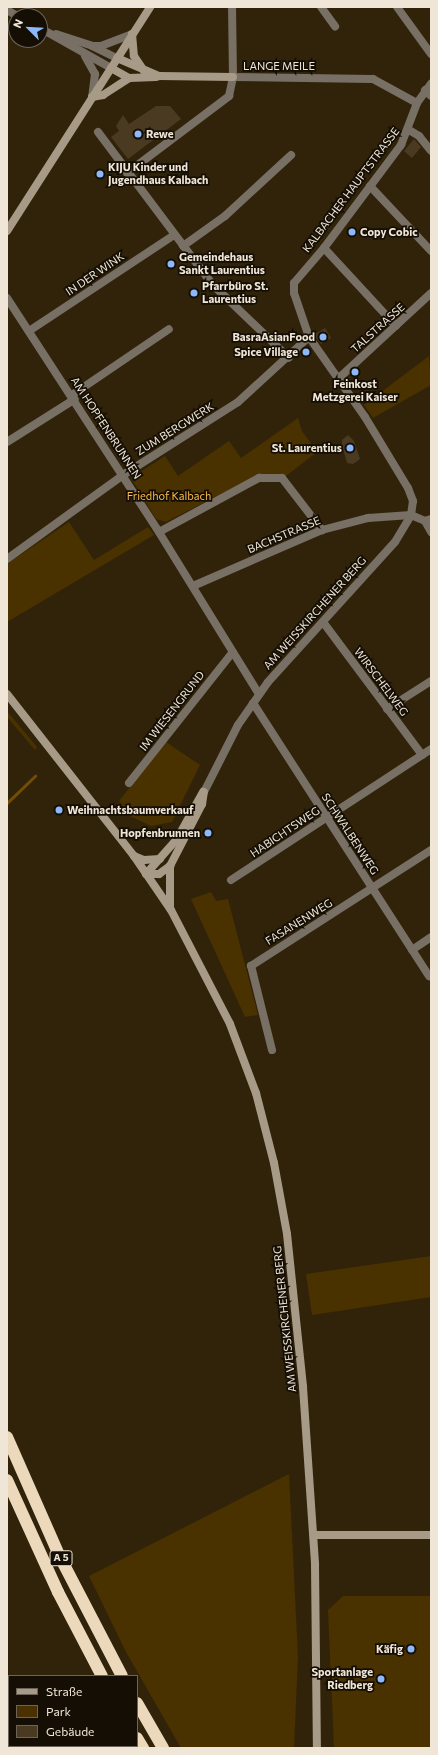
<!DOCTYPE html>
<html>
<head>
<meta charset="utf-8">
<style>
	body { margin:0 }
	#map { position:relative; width:438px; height:1755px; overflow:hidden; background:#31230a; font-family:Commissioner,sans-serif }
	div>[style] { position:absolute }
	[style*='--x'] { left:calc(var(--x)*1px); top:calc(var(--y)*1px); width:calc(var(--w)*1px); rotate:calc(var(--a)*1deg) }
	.green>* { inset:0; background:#493100 }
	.stream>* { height:2.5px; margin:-1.25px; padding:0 1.25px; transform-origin:1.25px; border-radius:1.25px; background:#714e05 }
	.building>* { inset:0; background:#4a3a21 }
	.street>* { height:8px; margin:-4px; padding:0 4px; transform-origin:4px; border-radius:4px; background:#787065 }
	.secondary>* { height:8px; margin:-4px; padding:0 4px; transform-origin:4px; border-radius:4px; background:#a79b88 }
	.highway>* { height:12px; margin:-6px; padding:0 6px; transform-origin:6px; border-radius:6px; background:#ecd9bc }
	.dots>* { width:11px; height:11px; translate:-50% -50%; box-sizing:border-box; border:2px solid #140e04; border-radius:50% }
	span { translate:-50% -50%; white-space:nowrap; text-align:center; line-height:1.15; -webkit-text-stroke:3.5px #140e04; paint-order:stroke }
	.shield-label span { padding:1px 3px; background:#140e04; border:1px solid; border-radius:3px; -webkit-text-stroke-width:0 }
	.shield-label { font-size:10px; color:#f0e6d7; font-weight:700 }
	.street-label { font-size:11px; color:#f0e6d7 }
	.poi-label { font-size:11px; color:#f0e6d7; font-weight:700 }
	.left { translate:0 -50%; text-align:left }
	.right { translate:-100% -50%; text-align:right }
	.park-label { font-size:11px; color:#fbbc4b }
	.frame { position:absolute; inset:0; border:8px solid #f0e6d7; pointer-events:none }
	.legend { position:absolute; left:8px; top:1675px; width:130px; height:72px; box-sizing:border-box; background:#140e04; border:1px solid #6c6458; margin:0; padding:5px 7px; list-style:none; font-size:12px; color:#f0e6d7 }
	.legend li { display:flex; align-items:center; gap:8px; height:20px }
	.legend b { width:20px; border:1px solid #6c6458 }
	.north { position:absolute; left:8px; top:8px; width:40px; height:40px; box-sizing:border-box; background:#140e04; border:1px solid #6c6458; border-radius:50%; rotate:294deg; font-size:11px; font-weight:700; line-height:16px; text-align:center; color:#f0e6d7 }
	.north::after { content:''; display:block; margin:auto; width:14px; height:18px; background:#8db9fc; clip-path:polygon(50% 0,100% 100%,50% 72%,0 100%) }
</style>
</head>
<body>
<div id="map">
	<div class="green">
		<i style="clip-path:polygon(429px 356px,431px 385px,373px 418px,364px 405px)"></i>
		<i style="clip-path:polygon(298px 418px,302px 431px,317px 452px,286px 476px,258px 475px,166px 522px,156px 519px,133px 481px,134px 476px,165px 456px,178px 476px,229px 441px,241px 458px)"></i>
		<i style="clip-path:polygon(69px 522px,94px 560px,148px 527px,154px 535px,7px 622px,7px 564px)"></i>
		<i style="clip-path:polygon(7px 711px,37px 747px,35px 750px,7px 717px)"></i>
		<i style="clip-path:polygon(166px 742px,200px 765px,172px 822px,151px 826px,128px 815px,119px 801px)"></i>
		<i style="clip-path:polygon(211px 892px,216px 901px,228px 899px,258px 1015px,245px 1017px,191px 899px)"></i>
		<i style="clip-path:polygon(431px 1256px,431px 1297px,312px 1315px,306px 1274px)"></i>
		<i style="clip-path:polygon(289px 1474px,298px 1657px,294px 1748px,181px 1748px,126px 1652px,89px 1576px)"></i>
		<i style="clip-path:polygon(343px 1596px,431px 1596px,431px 1748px,334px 1748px,328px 1610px)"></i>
	</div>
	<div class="stream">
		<i style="--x:7;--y:803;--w:39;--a:-44"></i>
	</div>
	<div class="building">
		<i style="clip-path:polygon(156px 106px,170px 106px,181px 119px,128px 159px,111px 137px,119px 131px,116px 126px,123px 115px,129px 124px)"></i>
		<i style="clip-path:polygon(414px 139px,421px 147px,412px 158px,404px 151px)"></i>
		<i style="clip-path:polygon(325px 328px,331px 338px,321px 344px,314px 335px)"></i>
		<i style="clip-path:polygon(348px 435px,354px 441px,360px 459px,353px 464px,347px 463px,342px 445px,342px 440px)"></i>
	</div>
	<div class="street">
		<i style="--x:321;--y:7;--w:24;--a:54"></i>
		<i style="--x:397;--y:7;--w:58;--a:54.1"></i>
		<i style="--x:7;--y:10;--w:12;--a:31"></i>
		<i style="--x:40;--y:28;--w:81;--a:29.4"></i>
		<i style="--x:56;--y:34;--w:38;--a:18"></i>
		<i style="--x:92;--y:46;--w:28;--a:26"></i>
		<i style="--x:93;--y:46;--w:8;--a:0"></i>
		<i style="--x:101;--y:46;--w:33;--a:-21"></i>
		<i style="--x:85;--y:56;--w:21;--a:61"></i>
		<i style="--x:95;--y:74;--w:23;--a:97"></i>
		<i style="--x:233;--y:77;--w:140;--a:0.8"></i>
		<i style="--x:373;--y:79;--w:50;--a:28.6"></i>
		<i style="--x:425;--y:90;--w:8;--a:45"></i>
		<i style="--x:409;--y:130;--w:12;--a:31"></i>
		<i style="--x:419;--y:136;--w:19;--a:51"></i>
		<i style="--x:98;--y:132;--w:191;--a:53.1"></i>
		<i style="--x:213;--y:285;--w:105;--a:43.8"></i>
		<i style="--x:127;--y:173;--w:128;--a:-37"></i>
		<i style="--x:229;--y:96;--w:19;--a:-78"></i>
		<i style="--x:233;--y:77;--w:70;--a:-90.8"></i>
		<i style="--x:370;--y:186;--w:89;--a:46.8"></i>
		<i style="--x:183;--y:246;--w:52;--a:-35.5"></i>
		<i style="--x:225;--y:216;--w:90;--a:-42.7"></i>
		<i style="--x:324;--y:248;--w:106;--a:47.3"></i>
		<i style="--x:7;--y:298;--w:275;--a:57"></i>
		<i style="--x:157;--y:529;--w:194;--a:58.3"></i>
		<i style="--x:29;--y:331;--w:174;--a:-33.5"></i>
		<i style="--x:339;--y:378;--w:125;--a:-42.7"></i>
		<i style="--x:72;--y:395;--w:117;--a:-34.2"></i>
		<i style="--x:7;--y:442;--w:80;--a:-32.3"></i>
		<i style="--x:425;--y:521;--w:13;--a:61"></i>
		<i style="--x:159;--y:532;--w:114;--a:-28.4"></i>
		<i style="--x:259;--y:478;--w:23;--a:0"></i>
		<i style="--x:282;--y:478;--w:66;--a:52.4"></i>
		<i style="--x:7;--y:559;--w:143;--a:-35.9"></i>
		<i style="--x:123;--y:475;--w:136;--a:-32.4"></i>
		<i style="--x:238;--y:402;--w:96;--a:-42.5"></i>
		<i style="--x:193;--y:586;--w:141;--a:-23.5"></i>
		<i style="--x:322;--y:530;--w:48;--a:-14.6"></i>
		<i style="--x:368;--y:518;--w:43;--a:-4"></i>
		<i style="--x:411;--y:515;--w:15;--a:23"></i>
		<i style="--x:425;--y:521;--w:6;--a:-18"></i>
		<i style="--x:323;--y:622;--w:166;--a:53.3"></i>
		<i style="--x:253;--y:703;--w:325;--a:57.2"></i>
		<i style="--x:387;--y:709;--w:52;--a:-32.5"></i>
		<i style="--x:129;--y:783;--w:167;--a:-51.6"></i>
		<i style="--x:204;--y:792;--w:75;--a:-63.1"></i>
		<i style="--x:238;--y:725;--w:52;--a:-55.1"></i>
		<i style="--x:268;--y:682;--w:189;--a:-47.8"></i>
		<i style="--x:395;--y:542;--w:31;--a:-59"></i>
		<i style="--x:411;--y:515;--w:14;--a:-82"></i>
		<i style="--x:413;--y:501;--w:14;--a:-111"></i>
		<i style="--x:408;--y:488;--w:83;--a:-121.2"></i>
		<i style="--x:365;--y:417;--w:98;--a:-125"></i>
		<i style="--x:309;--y:337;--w:46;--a:-108.8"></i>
		<i style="--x:294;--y:293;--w:10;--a:-90"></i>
		<i style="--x:294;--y:283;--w:46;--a:-49.4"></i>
		<i style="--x:324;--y:248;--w:129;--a:-53.2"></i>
		<i style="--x:401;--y:145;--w:45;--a:-69.1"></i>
		<i style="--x:417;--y:103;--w:24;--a:-54"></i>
		<i style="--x:231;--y:880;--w:239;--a:-33.2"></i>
		<i style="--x:412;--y:950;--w:23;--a:-34"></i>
		<i style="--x:272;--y:1050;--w:87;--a:-104"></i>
		<i style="--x:251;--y:966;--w:214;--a:-32.8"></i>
	</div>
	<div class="secondary">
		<i style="--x:132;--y:34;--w:22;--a:85"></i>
		<i style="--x:134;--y:56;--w:18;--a:56"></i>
		<i style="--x:117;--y:58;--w:46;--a:23.2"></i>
		<i style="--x:159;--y:76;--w:74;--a:0.8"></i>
		<i style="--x:111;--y:68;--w:21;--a:29"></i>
		<i style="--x:129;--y:78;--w:27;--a:-2"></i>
		<i style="--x:92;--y:97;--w:11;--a:-10"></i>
		<i style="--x:103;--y:95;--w:31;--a:-33"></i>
		<i style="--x:7;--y:231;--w:266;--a:-57.4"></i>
		<i style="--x:7;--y:694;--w:206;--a:51.9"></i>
		<i style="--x:134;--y:856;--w:65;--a:55.6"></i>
		<i style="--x:171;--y:910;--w:128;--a:62.6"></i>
		<i style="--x:230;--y:1024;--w:74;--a:69.4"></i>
		<i style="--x:256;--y:1093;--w:72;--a:75.6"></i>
		<i style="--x:274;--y:1163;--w:72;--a:79.6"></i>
		<i style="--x:287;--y:1234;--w:154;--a:84"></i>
		<i style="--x:303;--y:1387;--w:178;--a:86.1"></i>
		<i style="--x:315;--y:1565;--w:183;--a:89.4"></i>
		<i style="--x:134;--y:856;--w:11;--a:22"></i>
		<i style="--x:144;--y:860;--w:16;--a:-4"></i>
		<i style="--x:170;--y:866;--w:42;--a:90"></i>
		<i style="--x:146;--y:874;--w:13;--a:0"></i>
		<i style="--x:159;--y:874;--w:14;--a:-36"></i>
		<i style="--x:170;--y:866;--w:70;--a:-62.7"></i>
		<i style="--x:202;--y:804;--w:12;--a:-81"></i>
		<i style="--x:146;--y:874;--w:47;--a:-48.5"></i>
		<i style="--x:177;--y:839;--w:54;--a:-61"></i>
		<i style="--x:314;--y:1535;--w:117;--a:0"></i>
	</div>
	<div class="highway">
		<i style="--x:7;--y:1437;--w:131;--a:66.2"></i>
		<i style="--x:60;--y:1557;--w:134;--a:62.5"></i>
		<i style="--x:7;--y:1480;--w:123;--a:65.5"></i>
		<i style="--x:58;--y:1592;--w:95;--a:62.4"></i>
		<i style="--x:137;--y:1703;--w:52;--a:60"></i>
		<i style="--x:137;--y:1738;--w:12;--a:59"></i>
	</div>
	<div class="dots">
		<i style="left:138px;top:134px;background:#8db9fc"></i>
		<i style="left:100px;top:174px;background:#8db9fc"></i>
		<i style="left:352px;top:232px;background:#8db9fc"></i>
		<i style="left:171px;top:264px;background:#8db9fc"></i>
		<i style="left:194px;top:293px;background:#8db9fc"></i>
		<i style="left:323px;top:337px;background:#8db9fc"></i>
		<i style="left:306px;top:352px;background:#8db9fc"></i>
		<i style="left:355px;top:372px;background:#8db9fc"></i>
		<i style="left:350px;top:448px;background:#8db9fc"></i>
		<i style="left:59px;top:810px;background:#8db9fc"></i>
		<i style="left:208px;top:833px;background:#8db9fc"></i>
		<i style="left:411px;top:1649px;background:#8db9fc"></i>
		<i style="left:381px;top:1679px;background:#8db9fc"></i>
	</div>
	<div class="shield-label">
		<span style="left:61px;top:1558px">A 5</span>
	</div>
	<div class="street-label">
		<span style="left:279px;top:66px">LANGE MEILE</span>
		<span style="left:351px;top:190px;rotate:-53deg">KALBACHER HAUPTSTRASSE</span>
		<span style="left:95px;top:274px;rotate:-34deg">IN DER WINK</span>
		<span style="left:378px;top:328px;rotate:-42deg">TALSTRASSE</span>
		<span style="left:106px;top:428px;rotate:57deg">AM HOPFENBRUNNEN</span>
		<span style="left:175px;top:429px;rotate:-32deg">ZUM BERGWERK</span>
		<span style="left:284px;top:535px;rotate:-23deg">BACHSTRASSE</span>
		<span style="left:315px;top:613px;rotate:-48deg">AM WEISSKIRCHENER BERG</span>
		<span style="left:381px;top:682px;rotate:53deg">WIRSCHELWEG</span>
		<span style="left:172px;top:711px;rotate:-52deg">IM WIESENGRUND</span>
		<span style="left:285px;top:832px;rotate:-34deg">HABICHTSWEG</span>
		<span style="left:350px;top:834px;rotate:57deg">SCHWALBENWEG</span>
		<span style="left:299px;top:922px;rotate:-32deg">FASANENWEG</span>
		<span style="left:285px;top:1319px;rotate:-96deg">AM WEISSKIRCHENER BERG</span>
	</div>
	<div class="poi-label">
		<span class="left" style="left:146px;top:134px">Rewe</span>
		<span class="left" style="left:108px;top:174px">KIJU Kinder und<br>Jugendhaus Kalbach</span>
		<span class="left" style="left:360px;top:232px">Copy Cobic</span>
		<span class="left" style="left:179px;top:264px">Gemeindehaus<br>Sankt Laurentius</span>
		<span class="left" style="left:202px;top:293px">Pfarrbüro St.<br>Laurentius</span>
		<span class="right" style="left:315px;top:337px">BasraAsianFood</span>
		<span class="right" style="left:298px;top:352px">Spice Village</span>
		<span style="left:355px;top:391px">Feinkost<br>Metzgerei Kaiser</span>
		<span class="right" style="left:342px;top:448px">St. Laurentius</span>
		<span class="left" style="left:67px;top:810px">Weihnachtsbaumverkauf</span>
		<span class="right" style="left:200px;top:833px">Hopfenbrunnen</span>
		<span class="right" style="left:403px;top:1649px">Käfig</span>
		<span class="right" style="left:373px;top:1679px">Sportanlage<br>Riedberg</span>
	</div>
	<div class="park-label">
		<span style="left:169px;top:496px">Friedhof Kalbach</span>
	</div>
	<div class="frame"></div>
	<ul class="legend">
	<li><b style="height:5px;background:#a79b88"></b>Straße</li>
	<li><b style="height:11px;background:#493100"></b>Park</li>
	<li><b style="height:11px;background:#4a3a21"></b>Gebäude</li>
	</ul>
	<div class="north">N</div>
</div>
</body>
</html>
